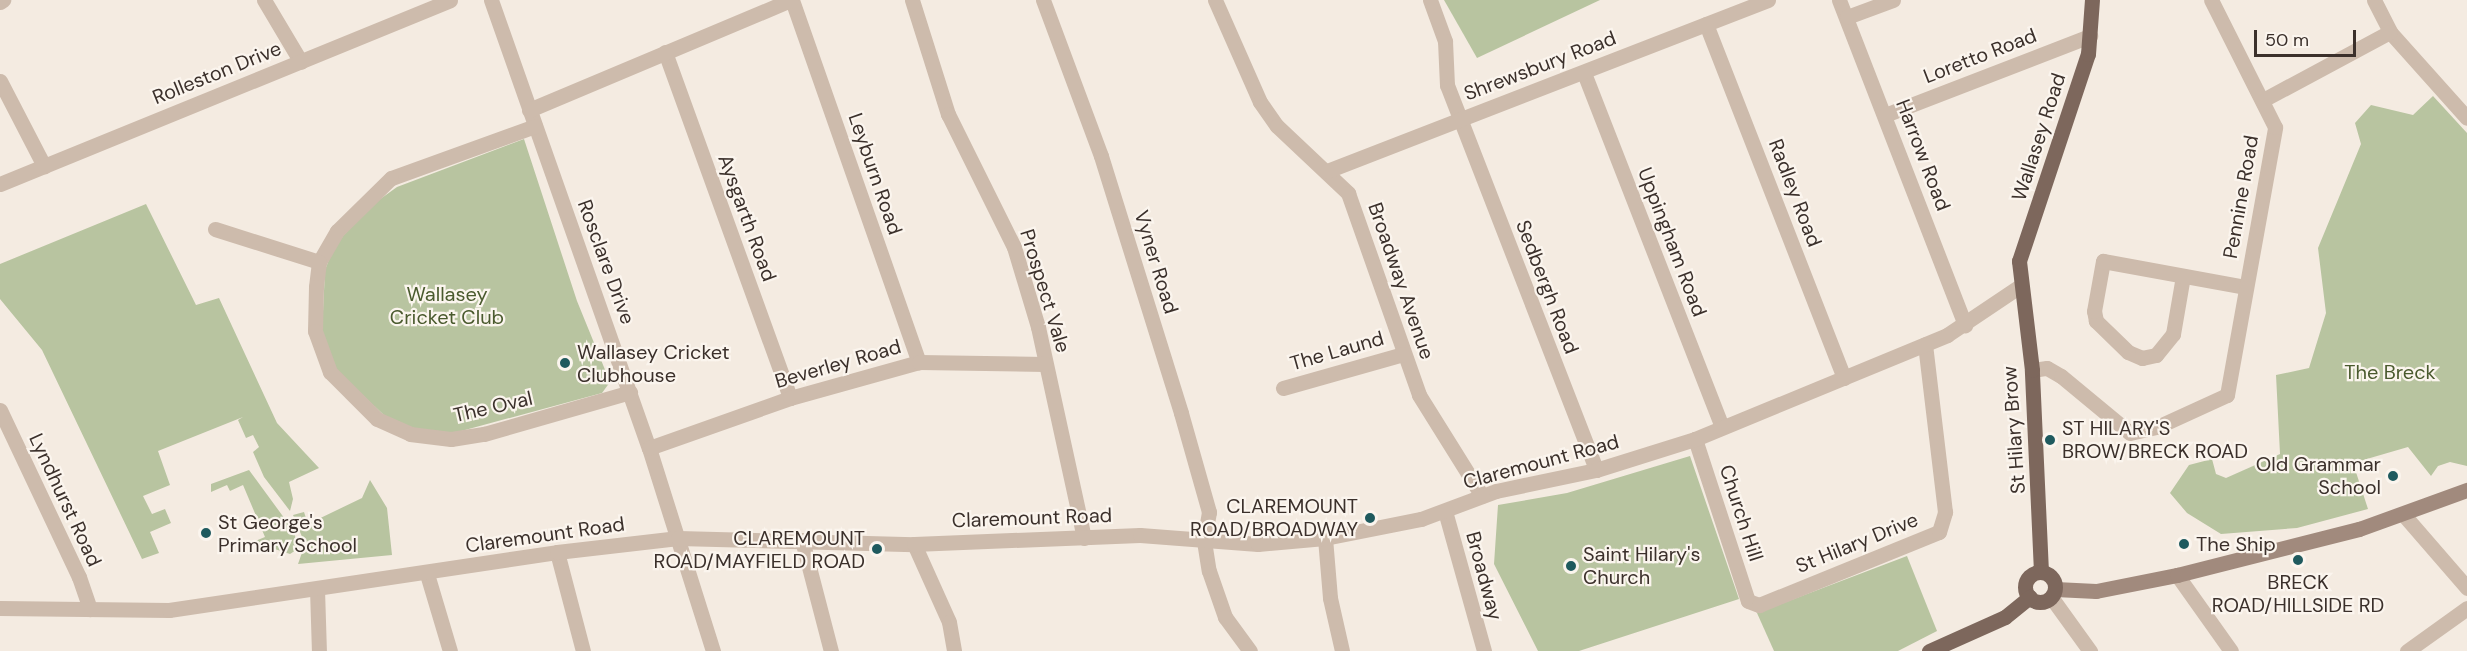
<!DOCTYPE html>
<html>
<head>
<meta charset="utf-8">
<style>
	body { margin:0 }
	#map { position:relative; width:2467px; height:651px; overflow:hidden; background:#f4ebe1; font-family:"DM Sans",sans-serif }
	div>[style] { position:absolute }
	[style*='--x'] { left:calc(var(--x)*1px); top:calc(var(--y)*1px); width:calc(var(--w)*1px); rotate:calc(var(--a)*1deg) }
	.green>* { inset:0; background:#b8c4a0 }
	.minor>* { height:15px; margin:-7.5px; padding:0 7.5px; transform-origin:7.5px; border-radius:7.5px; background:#cdbbac }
	.tertiary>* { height:15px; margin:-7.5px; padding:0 7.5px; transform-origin:7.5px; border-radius:7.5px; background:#cdbbac }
	.secondary>* { height:15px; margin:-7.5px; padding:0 7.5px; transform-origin:7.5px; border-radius:7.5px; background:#a18a7d }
	.primary>* { height:15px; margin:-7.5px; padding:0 7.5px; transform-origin:7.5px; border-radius:7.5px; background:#7d675c }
	.primary>.ring { margin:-7.5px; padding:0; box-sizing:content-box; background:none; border:15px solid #7d675c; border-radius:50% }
	.dots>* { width:16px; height:16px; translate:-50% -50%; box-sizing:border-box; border:3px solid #fbf5ee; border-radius:50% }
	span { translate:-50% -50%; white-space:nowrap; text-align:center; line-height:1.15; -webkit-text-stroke:4.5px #fbf5ee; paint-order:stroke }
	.street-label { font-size:20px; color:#3b302b }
	.park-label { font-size:20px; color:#4a5a2e }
	.poi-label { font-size:20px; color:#3b302b }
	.left { translate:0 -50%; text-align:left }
	.right { translate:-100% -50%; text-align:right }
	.scale { position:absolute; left:2254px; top:30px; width:102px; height:27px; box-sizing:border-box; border:3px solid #3b302b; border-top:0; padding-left:8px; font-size:18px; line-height:21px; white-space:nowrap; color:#3b302b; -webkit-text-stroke:4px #fbf5ee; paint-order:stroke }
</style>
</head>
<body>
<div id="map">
	<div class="green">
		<i style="clip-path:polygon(1444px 0,1600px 0,1477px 58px)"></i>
		<i style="clip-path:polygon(2433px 96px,2467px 133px,2467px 466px,2450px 462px,2438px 466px,2431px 476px,2408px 447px,2353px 463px,2368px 509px,2297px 528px,2221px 534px,2187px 513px,2170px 493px,2189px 465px,2212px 459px,2216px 474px,2226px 478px,2280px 454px,2276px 375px,2309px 368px,2326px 313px,2318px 248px,2361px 144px,2355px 123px,2371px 105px,2413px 115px)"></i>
		<i style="clip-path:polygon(524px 139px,577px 301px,610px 382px,602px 393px,454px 433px,417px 430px,387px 418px,335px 369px,322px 332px,325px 270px,334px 247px,365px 210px,397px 187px)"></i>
		<i style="clip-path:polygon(146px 204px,196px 305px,219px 298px,277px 423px,319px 468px,289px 482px,293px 499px,290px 511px,264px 477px,253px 452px,259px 447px,253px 435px,246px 438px,238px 420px,243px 417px,158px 451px,170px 485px,143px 496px,152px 514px,165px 509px,171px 523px,150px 532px,159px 553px,142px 559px,42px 350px,0 299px,0 264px)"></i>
		<i style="clip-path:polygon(1690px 456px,1739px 599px,1579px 651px,1538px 651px,1494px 564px,1498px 505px,1567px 493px)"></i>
		<i style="clip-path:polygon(249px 470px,293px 530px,299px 548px,290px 554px,253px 542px,265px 537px,243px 485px,230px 491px,227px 485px,211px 492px,211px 484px)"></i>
		<i style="clip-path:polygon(370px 480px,387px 508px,392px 555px,298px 564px,305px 544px,293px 515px,304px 512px,308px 524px,362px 498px)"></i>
		<i style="clip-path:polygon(1907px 556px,1937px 631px,1898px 651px,1774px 651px,1757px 613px)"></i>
	</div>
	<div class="minor">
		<i style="--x:264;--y:0;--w:72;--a:59.2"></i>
		<i style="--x:491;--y:0;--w:475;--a:70.6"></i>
		<i style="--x:649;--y:448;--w:213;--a:72.5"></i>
		<i style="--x:792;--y:0;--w:384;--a:70.7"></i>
		<i style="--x:912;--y:0;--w:120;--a:72.5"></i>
		<i style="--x:948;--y:114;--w:148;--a:63.6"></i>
		<i style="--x:1014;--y:247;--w:84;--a:73.3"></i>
		<i style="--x:1038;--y:327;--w:216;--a:77.7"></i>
		<i style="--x:1043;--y:0;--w:166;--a:69.6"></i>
		<i style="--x:1101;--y:156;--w:269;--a:72.7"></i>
		<i style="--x:1181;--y:413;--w:103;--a:74.2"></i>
		<i style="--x:1209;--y:512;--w:29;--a:100"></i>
		<i style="--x:1204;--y:541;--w:30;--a:81"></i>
		<i style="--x:1209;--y:571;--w:49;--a:70.8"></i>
		<i style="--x:1225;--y:617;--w:42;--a:53.7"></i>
		<i style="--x:1215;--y:0;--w:111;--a:66.2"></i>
		<i style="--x:1260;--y:102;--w:29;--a:55"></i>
		<i style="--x:1277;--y:126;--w:98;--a:43.3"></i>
		<i style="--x:1348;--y:193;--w:214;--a:70.6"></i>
		<i style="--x:1419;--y:395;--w:119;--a:58"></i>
		<i style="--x:1430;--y:0;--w:44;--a:69.9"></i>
		<i style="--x:1445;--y:41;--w:44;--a:87.4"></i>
		<i style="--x:1447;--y:85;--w:413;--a:68.8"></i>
		<i style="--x:1839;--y:0;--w:349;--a:68.8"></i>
		<i style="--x:2374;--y:0;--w:36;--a:63"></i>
		<i style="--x:2390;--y:32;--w:115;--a:48.2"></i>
		<i style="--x:0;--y:2;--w:4;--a:-34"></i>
		<i style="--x:1847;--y:17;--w:49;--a:-20.3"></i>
		<i style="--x:1706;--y:24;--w:380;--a:68.7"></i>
		<i style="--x:665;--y:52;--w:368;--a:70.1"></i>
		<i style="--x:1584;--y:73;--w:380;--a:68.7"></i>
		<i style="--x:0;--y:81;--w:96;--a:62.6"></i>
		<i style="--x:2263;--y:100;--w:144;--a:-28.2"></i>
		<i style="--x:529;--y:110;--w:284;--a:-22.8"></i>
		<i style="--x:1885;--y:115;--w:220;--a:-21.1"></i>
		<i style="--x:535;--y:126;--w:153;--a:160.1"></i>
		<i style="--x:391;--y:178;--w:76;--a:135.5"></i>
		<i style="--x:337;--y:231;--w:36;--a:120"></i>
		<i style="--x:319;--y:262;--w:25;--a:97"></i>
		<i style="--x:316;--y:287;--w:44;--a:91.3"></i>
		<i style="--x:315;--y:331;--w:44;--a:69.9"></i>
		<i style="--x:330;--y:372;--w:66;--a:45"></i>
		<i style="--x:377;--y:419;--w:36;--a:24"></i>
		<i style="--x:410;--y:434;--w:41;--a:7"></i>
		<i style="--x:451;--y:439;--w:33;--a:-9"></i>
		<i style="--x:484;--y:434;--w:152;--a:-16"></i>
		<i style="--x:1327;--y:171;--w:473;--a:-21.2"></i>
		<i style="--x:0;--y:184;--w:486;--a:-22.2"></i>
		<i style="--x:215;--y:229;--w:109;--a:17.6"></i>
		<i style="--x:2183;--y:276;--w:59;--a:99.8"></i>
		<i style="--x:2173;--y:334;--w:27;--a:129"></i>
		<i style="--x:2156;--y:355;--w:14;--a:168"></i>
		<i style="--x:2142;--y:358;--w:15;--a:-157"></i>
		<i style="--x:2128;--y:352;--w:45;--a:-135.9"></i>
		<i style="--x:2096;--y:321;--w:10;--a:-101"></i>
		<i style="--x:2094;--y:311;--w:51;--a:-79.8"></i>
		<i style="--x:2103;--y:261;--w:144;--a:10.4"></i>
		<i style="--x:2032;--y:370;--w:15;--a:-8"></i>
		<i style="--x:2047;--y:368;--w:16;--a:30"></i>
		<i style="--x:2061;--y:376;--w:89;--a:39.6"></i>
		<i style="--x:2130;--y:433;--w:28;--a:-13"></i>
		<i style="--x:2157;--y:427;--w:77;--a:-24.6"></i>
		<i style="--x:2227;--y:395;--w:272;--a:-79.8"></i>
		<i style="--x:2275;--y:127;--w:142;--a:-116.7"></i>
		<i style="--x:1283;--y:388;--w:125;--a:-15.8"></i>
		<i style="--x:0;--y:410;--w:185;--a:64.7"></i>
		<i style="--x:79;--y:577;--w:34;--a:71"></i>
		<i style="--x:1695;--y:439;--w:170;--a:71.9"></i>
		<i style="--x:1748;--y:601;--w:12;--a:20"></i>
		<i style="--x:1759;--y:605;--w:194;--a:-22.1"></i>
		<i style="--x:1939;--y:532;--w:21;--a:-73"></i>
		<i style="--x:1945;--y:512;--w:169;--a:-96.8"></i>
		<i style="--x:649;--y:448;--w:150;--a:-19.5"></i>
		<i style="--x:790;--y:398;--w:134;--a:-15.6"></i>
		<i style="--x:919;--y:362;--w:126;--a:0.9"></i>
		<i style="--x:2403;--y:514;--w:98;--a:49.1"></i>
		<i style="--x:1325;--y:538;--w:60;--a:85.2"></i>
		<i style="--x:1330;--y:598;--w:54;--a:77.2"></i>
		<i style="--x:802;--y:540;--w:115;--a:75.4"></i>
		<i style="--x:914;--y:544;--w:85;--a:65.8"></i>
		<i style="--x:949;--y:622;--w:29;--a:80"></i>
		<i style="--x:557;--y:552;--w:102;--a:75.3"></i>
		<i style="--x:2177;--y:575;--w:93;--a:54.6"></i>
		<i style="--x:317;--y:589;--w:62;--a:88.2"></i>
		<i style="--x:2051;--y:597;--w:67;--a:54.2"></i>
		<i style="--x:2407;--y:651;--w:74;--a:-35.6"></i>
	</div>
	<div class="tertiary">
		<i style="--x:1445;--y:511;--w:145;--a:74.4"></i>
		<i style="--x:427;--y:574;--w:80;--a:73.4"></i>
		<i style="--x:0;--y:608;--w:169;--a:0.7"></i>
		<i style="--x:169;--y:610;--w:392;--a:-8.5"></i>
		<i style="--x:557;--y:552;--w:122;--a:-6.6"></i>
		<i style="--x:678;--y:538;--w:236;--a:1.5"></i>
		<i style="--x:914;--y:544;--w:226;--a:-2.3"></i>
		<i style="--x:1140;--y:535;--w:118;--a:4.4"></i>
		<i style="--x:1258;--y:544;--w:67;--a:-5.1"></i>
		<i style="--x:1325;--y:538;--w:98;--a:-11.2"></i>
		<i style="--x:1421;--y:519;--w:80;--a:-20.5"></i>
		<i style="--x:1496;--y:491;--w:102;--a:-11.9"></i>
		<i style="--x:1596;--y:470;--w:104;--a:-17.4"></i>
		<i style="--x:1695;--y:439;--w:273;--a:-22.4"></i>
		<i style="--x:1947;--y:335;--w:88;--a:-33.9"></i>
	</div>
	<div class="secondary">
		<i style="--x:2055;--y:589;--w:41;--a:2.8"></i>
		<i style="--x:2096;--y:591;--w:83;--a:-11.2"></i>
		<i style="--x:2177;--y:575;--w:188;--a:-14.2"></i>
		<i style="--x:2359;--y:529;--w:115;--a:-19.9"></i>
	</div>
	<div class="primary">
		<i style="--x:2041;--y:572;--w:202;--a:-92.6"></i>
		<i style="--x:2032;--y:370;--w:110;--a:-96.8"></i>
		<i style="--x:2019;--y:261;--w:218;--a:-71.6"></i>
		<i style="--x:2088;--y:54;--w:54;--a:-85.8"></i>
		<i class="ring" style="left:2025px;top:572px;width:15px;height:15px"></i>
		<i style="--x:1929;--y:651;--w:83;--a:-24.1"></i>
		<i style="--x:2005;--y:617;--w:32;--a:-39"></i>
	</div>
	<div class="dots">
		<i style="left:565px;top:363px;background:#1f5a5e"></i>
		<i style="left:2050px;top:440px;background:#1f5a5e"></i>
		<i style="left:2393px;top:476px;background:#1f5a5e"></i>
		<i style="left:1370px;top:518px;background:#1f5a5e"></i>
		<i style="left:206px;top:533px;background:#1f5a5e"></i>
		<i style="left:2184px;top:544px;background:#1f5a5e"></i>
		<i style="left:877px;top:549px;background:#1f5a5e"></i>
		<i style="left:2298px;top:560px;background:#1f5a5e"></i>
		<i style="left:1571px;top:566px;background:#1f5a5e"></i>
	</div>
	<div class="street-label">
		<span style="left:1980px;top:56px;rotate:-21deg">Loretto Road</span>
		<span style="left:1540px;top:66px;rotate:-21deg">Shrewsbury Road</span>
		<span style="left:217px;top:73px;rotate:-22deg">Rolleston Drive</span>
		<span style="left:2039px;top:137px;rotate:-72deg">Wallasey Road</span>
		<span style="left:1923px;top:155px;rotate:69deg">Harrow Road</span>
		<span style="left:875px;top:174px;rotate:71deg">Leyburn Road</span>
		<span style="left:1795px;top:193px;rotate:69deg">Radley Road</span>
		<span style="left:2241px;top:197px;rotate:-80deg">Pennine Road</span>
		<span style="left:747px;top:218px;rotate:70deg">Aysgarth Road</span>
		<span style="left:1672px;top:242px;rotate:69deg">Uppingham Road</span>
		<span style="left:606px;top:262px;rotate:70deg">Rosclare Drive</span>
		<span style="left:1156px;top:262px;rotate:73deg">Vyner Road</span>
		<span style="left:1401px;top:281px;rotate:71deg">Broadway Avenue</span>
		<span style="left:1547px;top:287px;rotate:69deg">Sedbergh Road</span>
		<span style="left:1045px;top:291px;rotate:73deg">Prospect Vale</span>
		<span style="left:1337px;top:351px;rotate:-16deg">The Laund</span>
		<span style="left:838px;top:364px;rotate:-16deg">Beverley Road</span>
		<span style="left:493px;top:407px;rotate:-13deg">The Oval</span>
		<span style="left:2014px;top:430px;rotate:-94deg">St Hilary Brow</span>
		<span style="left:1541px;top:462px;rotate:-15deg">Claremount Road</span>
		<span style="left:65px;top:500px;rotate:65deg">Lyndhurst Road</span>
		<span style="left:1741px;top:513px;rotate:72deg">Church Hill</span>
		<span style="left:1032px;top:518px;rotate:-2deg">Claremount Road</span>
		<span style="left:545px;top:535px;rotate:-8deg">Claremount Road</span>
		<span style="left:1857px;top:543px;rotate:-22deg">St Hilary Drive</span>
		<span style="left:1484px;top:576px;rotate:75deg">Broadway</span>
	</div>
	<div class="park-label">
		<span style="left:447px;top:306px">Wallasey<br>Cricket Club</span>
		<span style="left:2390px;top:372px">The Breck</span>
	</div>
	<div class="poi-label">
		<span class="left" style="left:577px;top:364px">Wallasey Cricket<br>Clubhouse</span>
		<span class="left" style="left:2062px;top:440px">ST HILARY'S<br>BROW/BRECK ROAD</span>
		<span class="right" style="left:2381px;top:476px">Old Grammar<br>School</span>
		<span class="right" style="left:1358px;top:518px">CLAREMOUNT<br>ROAD/BROADWAY</span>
		<span class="left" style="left:218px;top:534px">St George's<br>Primary School</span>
		<span class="right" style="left:865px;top:550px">CLAREMOUNT<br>ROAD/MAYFIELD ROAD</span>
		<span class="left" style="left:2196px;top:544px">The Ship</span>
		<span class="left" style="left:1583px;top:566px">Saint Hilary's<br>Church</span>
		<span style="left:2298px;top:594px">BRECK<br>ROAD/HILLSIDE RD</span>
	</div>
	<div class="scale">50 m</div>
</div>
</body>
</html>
